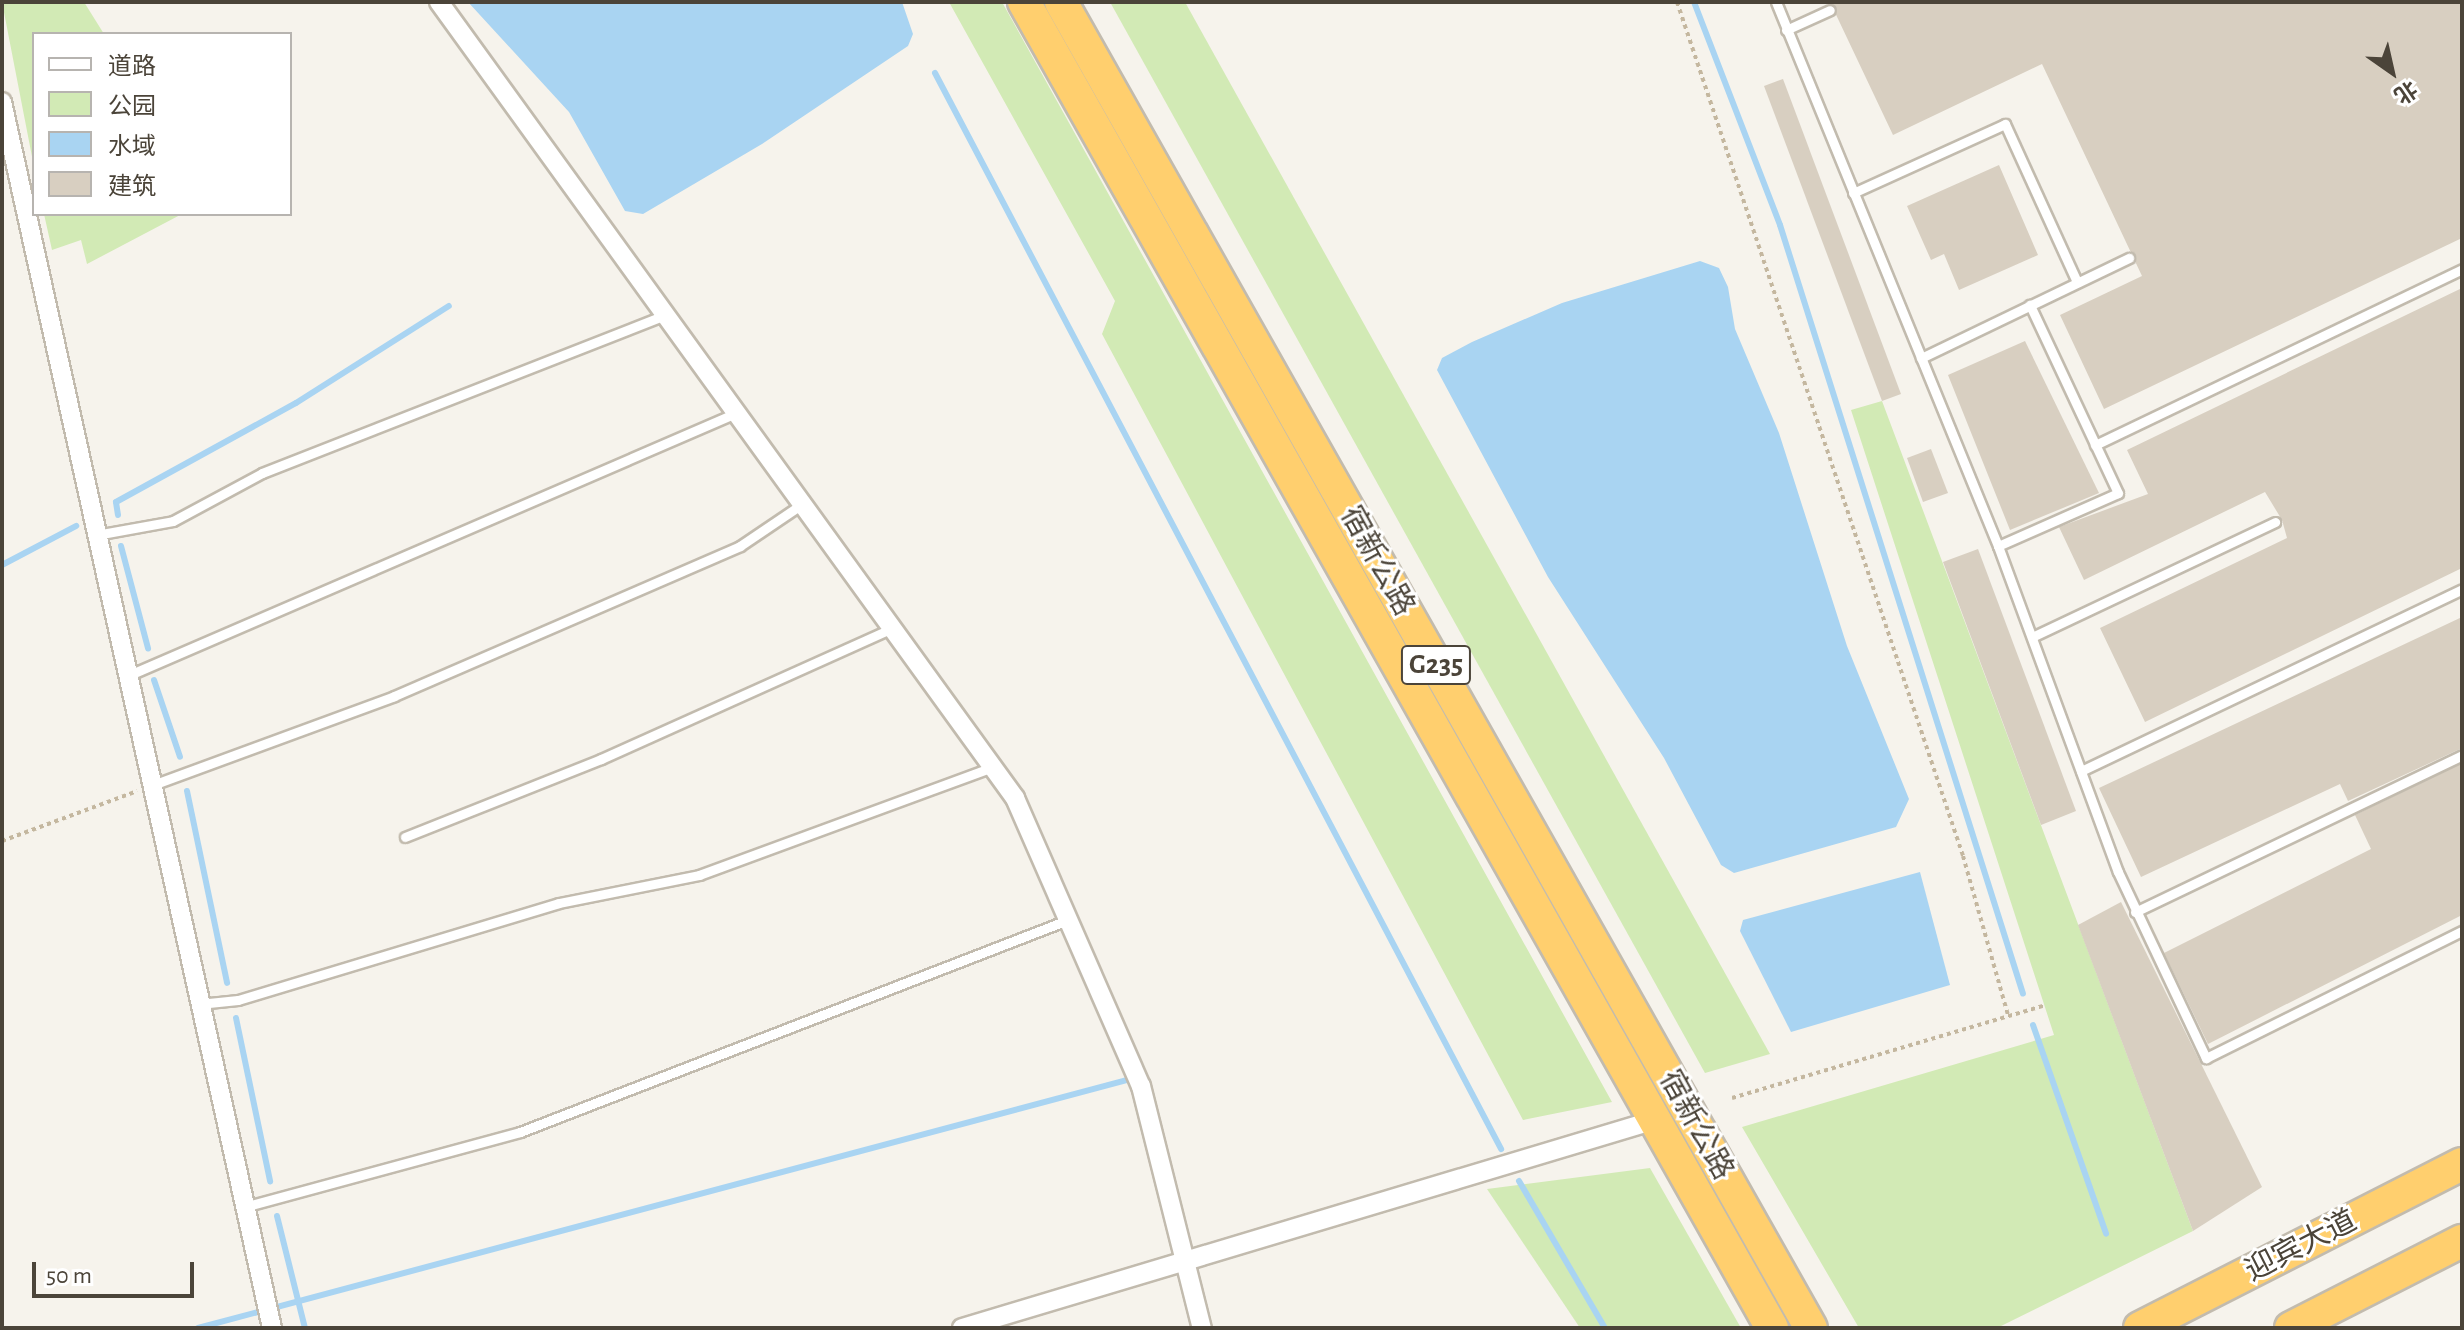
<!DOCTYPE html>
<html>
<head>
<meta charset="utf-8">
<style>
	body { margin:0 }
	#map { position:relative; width:2464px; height:1330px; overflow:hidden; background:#f6f3ec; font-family:"Alegreya Sans","Noto Sans SC",sans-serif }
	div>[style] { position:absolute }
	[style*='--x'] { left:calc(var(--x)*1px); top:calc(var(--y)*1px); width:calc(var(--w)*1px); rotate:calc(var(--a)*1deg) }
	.green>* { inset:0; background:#d2eab5 }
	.water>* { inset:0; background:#a9d4f2 }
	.stream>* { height:6px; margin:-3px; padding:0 3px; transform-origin:3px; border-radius:3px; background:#a9d4f2 }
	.building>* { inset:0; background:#d8cfc1 }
	.path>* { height:4px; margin-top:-2px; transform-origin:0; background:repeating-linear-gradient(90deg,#c4b79f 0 4px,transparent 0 8px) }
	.roads { filter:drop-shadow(2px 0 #c2bbae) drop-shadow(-2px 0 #c2bbae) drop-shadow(0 2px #c2bbae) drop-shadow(0 -2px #c2bbae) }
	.lane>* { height:9px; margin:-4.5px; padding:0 4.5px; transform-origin:4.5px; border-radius:4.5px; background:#fff }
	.street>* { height:18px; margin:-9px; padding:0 9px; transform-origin:9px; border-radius:9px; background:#fff }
	.highway>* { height:32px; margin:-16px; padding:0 16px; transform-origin:16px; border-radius:16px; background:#ffcf6e }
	span { translate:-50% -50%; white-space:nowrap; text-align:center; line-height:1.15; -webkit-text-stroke:6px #fff; paint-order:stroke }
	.shield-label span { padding:2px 6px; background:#fff; border:2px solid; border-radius:6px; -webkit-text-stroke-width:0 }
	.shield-label { font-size:28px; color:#4b4439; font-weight:700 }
	.street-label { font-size:30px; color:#4b4439 }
	.frame { position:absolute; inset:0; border:4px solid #4b4439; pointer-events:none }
	.legend { position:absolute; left:32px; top:32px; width:260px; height:184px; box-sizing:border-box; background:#fff; border:2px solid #b7b4b0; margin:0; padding:10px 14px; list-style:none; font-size:24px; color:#4b4439 }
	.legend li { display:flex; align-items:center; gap:16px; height:40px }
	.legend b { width:40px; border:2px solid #b7b4b0 }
	.north { position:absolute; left:2352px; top:32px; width:80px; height:80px; -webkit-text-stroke:6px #fff; paint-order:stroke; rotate:146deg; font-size:22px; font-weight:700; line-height:32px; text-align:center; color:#4b4439 }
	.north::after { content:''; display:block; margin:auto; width:28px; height:36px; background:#4b4439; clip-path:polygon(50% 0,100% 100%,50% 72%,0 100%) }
	.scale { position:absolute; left:32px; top:1262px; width:162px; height:36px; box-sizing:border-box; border:4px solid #4b4439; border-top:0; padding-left:10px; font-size:24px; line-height:28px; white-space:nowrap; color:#4b4439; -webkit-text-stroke:6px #fff; paint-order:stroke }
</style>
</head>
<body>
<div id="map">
	<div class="green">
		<i style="clip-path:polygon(2px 2px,84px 2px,104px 34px,34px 34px,34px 167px)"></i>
		<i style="clip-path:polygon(949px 2px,1002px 2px,1612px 1102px,1523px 1120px,1102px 334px,1115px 301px)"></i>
		<i style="clip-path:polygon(1110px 2px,1185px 2px,1770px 1054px,1705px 1073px)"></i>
		<i style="clip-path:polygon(44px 214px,182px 214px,87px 264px,81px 240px,52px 250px)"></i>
		<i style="clip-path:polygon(1882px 401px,2193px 1231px,1997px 1328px,1859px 1328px,1742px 1127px,2054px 1035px,1851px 410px)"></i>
		<i style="clip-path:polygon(1650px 1168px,1741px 1328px,1580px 1328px,1487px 1189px)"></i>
	</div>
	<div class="water">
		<i style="clip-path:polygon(468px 2px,902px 2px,913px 34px,908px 46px,762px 144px,643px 214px,625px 211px,569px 112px)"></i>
		<i style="clip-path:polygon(1700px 261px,1719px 268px,1728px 287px,1735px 329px,1779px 433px,1847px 646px,1909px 799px,1896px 827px,1734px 873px,1721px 865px,1664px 758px,1548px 577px,1437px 370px,1442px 358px,1472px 342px,1562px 303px)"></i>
		<i style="clip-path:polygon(1920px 872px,1950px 985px,1791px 1032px,1740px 931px,1743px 920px)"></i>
	</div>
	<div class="stream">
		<i style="--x:1694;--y:2;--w:239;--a:68.9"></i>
		<i style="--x:1780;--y:225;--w:806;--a:72.46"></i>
		<i style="--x:935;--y:73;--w:1216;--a:62.25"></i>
		<i style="--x:118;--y:515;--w:13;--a:-99"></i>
		<i style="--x:116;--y:502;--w:205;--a:-28.8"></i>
		<i style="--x:296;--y:403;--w:181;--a:-32.4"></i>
		<i style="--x:121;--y:546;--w:106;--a:75.2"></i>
		<i style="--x:2;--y:565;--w:84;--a:-27.8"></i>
		<i style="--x:154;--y:680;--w:81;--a:71.3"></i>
		<i style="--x:187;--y:791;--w:196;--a:78.2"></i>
		<i style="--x:236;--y:1018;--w:167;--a:78.2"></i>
		<i style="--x:2033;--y:1025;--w:221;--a:70.7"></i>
		<i style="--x:1519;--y:1181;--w:170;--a:59.7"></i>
		<i style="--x:277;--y:1216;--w:115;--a:76"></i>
		<i style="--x:198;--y:1328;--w:962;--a:-14.95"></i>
	</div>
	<div class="building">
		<i style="clip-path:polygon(1830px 2px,2462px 2px,2462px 238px,2104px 409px,2060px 315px,2142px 276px,2042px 64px,1893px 135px)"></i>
		<i style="clip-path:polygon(1783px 79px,1901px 394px,1882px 401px,1764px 86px)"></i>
		<i style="clip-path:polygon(1999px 165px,2038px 255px,1959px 290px,1944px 254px,1931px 260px,1907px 206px)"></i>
		<i style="clip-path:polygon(2462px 288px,2462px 568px,2145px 722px,2100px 628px,2287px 538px,2282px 520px,2265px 492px,2084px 580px,2059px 527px,2148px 494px,2127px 450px)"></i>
		<i style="clip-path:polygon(2025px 341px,2099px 493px,2010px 530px,1948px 375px)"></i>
		<i style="clip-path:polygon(1931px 449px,1948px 493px,1923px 502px,1907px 458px)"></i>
		<i style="clip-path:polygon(1978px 549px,2076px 811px,2041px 825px,1943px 562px)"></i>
		<i style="clip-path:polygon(2462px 617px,2462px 748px,2348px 801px,2340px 784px,2141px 877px,2099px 788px)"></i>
		<i style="clip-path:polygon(2462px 763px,2462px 915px,2208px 1044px,2164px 953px,2371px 849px,2355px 815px)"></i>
		<i style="clip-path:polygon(2121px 902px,2262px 1187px,2193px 1231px,2078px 925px)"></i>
	</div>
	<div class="path">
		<i style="--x:1677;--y:2;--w:901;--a:71.48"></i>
		<i style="--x:1963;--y:856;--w:165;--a:74.2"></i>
		<i style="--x:2;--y:841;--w:144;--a:-20.3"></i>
		<i style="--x:1732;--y:1098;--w:327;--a:-16.5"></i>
	</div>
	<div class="roads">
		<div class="lane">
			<i style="--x:1776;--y:2;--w:588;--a:67.8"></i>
			<i style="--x:1998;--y:546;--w:347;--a:69.8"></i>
			<i style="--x:2118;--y:872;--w:206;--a:64.7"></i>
			<i style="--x:2206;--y:1058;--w:286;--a:-26.4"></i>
			<i style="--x:1786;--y:30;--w:48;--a:-24.4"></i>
			<i style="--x:1853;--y:193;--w:167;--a:-24.4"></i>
			<i style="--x:2005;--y:124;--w:174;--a:65.5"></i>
			<i style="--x:1921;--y:358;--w:231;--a:-25.7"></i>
			<i style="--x:2095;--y:445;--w:407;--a:-25.6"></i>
			<i style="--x:96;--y:535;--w:78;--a:-10.3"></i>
			<i style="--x:173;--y:521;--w:101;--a:-28.3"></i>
			<i style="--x:262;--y:473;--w:435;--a:-21.4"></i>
			<i style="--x:1998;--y:546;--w:131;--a:-23.8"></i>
			<i style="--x:2118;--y:493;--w:208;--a:-115.1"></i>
			<i style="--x:2032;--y:637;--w:269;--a:-25.3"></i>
			<i style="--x:127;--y:676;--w:663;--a:-23.36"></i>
			<i style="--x:2081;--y:771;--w:422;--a:-25.5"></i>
			<i style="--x:150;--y:786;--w:260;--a:-20.2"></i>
			<i style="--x:394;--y:696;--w:377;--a:-23.4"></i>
			<i style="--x:740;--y:546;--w:75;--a:-34.1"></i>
			<i style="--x:405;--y:837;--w:211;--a:-21.7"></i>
			<i style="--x:601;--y:759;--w:320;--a:-24.2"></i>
			<i style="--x:2135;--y:912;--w:363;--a:-25.6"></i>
			<i style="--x:199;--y:1004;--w:39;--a:-6"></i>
			<i style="--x:238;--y:1000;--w:335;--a:-16.8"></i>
			<i style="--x:559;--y:903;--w:143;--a:-11.3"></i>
			<i style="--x:699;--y:875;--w:313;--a:-20.2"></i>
			<i style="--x:244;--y:1207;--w:286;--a:-15.2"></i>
			<i style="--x:520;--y:1132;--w:590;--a:-21.17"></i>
		</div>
		<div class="street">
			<i style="--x:439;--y:2;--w:983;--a:54.11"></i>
			<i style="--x:1015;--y:798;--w:314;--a:66.4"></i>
			<i style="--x:1141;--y:1086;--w:250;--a:75.9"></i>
			<i style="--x:2;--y:102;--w:1255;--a:77.58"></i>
			<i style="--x:962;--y:1328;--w:724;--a:-16.71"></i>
		</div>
		<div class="highway">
			<i style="--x:1024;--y:2;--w:1522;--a:60.57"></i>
			<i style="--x:1061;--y:2;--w:1523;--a:60.51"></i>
			<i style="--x:2140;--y:1328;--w:361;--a:-27"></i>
			<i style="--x:2291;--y:1328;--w:192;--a:-27"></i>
		</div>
	</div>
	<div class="shield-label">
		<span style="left:1436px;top:665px">G235</span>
	</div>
	<div class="street-label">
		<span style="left:1377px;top:561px;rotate:61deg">宿新公路</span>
		<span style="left:1696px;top:1125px;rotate:61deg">宿新公路</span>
		<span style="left:2301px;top:1246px;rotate:-27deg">迎宾大道</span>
	</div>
	<div class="frame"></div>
	<ul class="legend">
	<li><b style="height:10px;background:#fff"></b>道路</li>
	<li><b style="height:22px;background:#d2eab5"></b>公园</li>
	<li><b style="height:22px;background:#a9d4f2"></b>水域</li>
	<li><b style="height:22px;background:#d8cfc1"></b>建筑</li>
	</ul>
	<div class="north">北</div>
	<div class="scale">50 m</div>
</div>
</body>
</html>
